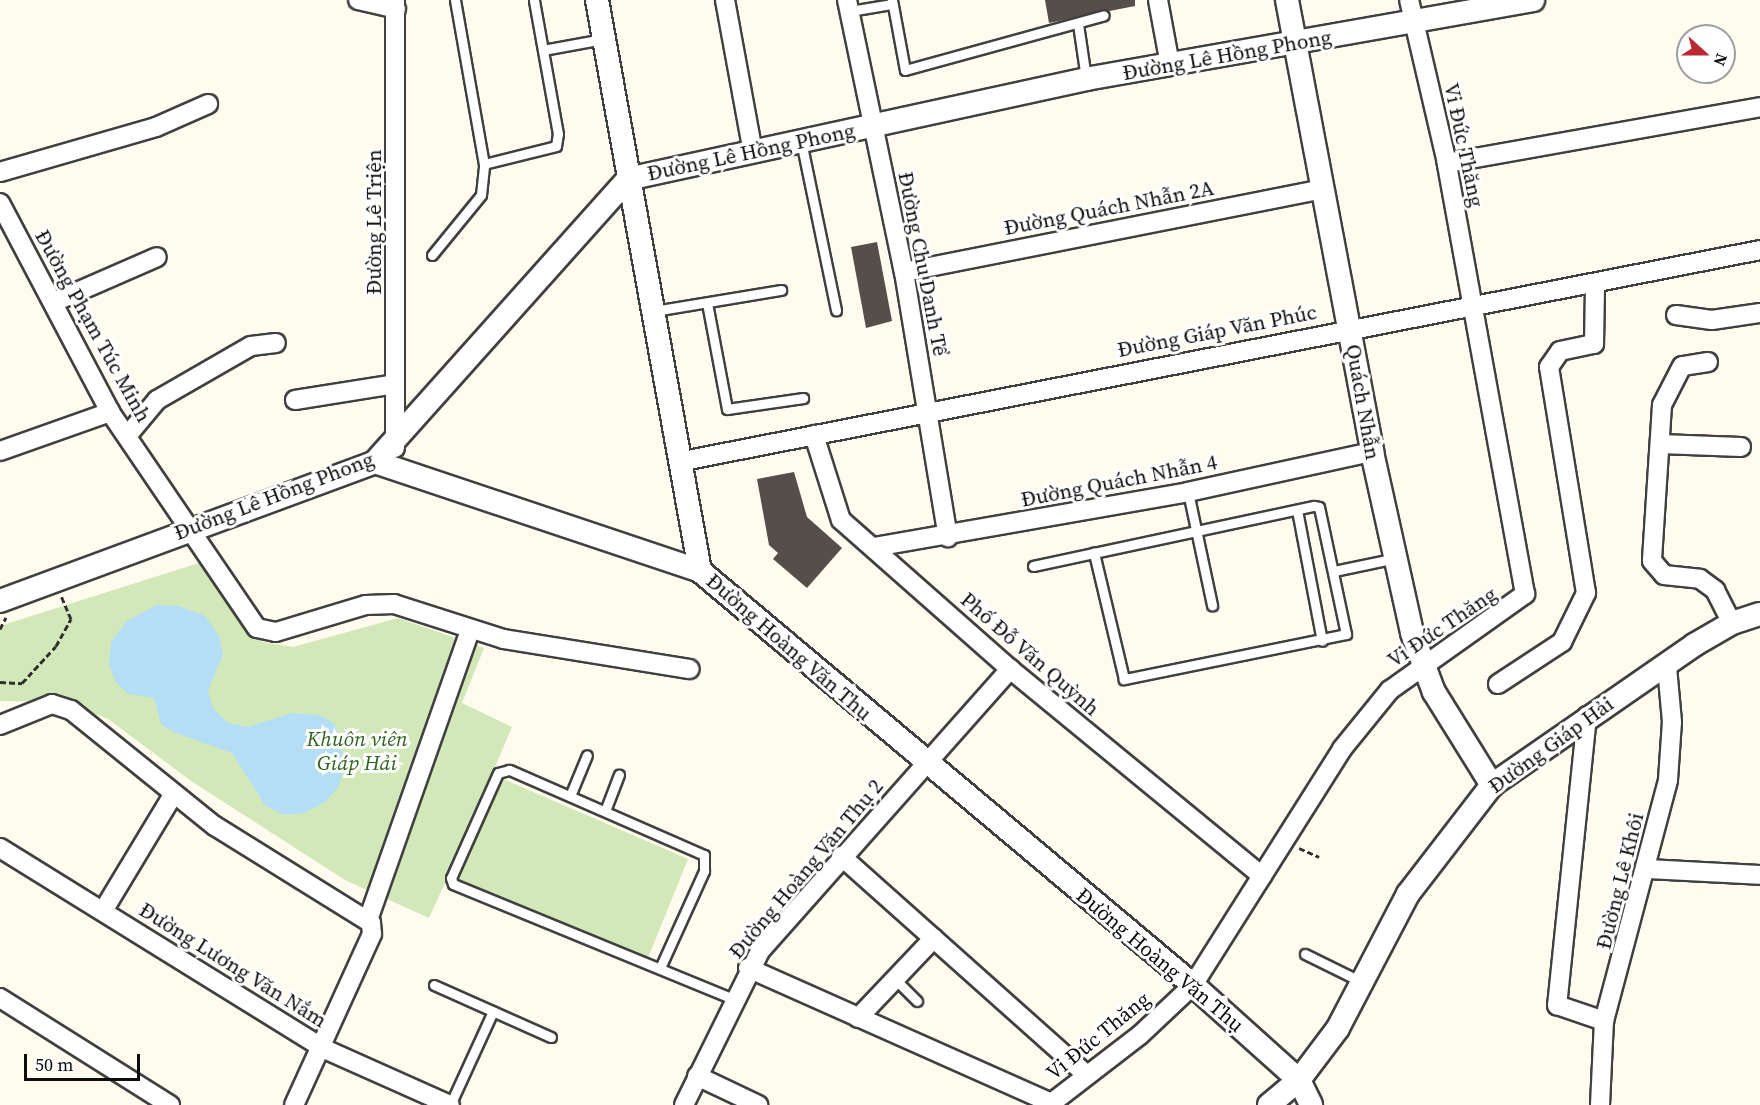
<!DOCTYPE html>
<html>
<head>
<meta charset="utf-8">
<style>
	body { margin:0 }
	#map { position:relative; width:1760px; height:1105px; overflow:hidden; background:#fffbee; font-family:"Source Serif 4",serif }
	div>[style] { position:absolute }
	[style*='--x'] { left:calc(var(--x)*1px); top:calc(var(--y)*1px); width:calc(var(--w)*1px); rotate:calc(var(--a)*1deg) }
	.green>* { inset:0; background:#d3e8b8 }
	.water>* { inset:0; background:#b4def5 }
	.building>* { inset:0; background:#564e4a }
	.path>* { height:3px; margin-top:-1.5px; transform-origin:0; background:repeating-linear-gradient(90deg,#2f2f2f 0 6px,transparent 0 9px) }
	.roads { filter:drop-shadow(2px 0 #404040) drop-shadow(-2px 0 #404040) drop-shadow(0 2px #404040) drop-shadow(0 -2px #404040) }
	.service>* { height:9px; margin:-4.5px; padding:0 4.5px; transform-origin:4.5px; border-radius:4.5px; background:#fff }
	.minor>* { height:18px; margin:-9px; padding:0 9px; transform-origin:9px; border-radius:9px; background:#fff }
	.tertiary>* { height:22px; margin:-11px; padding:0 11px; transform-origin:11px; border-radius:11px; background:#fff }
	span { translate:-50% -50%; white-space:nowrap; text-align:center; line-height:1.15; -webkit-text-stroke:6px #fff; paint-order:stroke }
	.street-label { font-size:21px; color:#0d0d0d }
	.park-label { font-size:21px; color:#2f641f; font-style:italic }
	.north { position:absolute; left:1676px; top:24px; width:60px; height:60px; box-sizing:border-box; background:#fff; border:2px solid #9e9e9e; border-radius:50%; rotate:111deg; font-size:16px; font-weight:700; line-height:24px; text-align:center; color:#0d0d0d }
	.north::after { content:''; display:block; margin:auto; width:21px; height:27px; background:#bb2833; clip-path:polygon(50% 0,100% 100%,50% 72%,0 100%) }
	.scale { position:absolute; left:24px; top:1054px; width:116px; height:27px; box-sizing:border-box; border:3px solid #0d0d0d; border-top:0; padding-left:8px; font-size:18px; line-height:21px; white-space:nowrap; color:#0d0d0d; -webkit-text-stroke:4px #fff; paint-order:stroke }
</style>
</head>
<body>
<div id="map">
	<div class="green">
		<i style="clip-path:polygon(202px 562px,239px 620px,263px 642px,293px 647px,398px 618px,484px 648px,462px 703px,512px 727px,492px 774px,688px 859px,646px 963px,445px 883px,429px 918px,345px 880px,191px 781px,108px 719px,63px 702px,0 701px,0 626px)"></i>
	</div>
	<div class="water">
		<i style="clip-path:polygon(156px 605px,179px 606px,205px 616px,219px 636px,223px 654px,208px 691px,213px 708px,228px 723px,248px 727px,292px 713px,320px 715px,335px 724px,345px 766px,338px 788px,325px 802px,304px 813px,283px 815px,265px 805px,232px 753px,173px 732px,161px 724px,154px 698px,128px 694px,115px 681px,109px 664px,111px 642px,126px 622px)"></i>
	</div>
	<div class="building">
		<i style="clip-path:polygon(1045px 0,1135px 0,1135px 6px,1049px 23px)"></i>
		<i style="clip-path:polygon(877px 242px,892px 321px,866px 328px,851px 247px)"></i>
		<i style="clip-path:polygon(794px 472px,807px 517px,842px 548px,807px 588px,773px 559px,778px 553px,769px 545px,757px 479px)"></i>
	</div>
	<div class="path">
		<i style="--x:0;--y:629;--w:13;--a:-63"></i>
		<i style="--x:0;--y:682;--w:22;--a:3"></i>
		<i style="--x:22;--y:683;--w:50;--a:-47.4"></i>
		<i style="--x:56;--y:646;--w:31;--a:-61"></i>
		<i style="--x:71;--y:619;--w:25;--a:-113"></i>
		<i style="--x:1299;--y:848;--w:22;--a:24"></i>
	</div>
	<div class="roads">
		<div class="service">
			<i style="--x:455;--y:0;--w:167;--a:80"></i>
			<i style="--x:484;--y:164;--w:74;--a:-14"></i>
			<i style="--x:556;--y:146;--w:12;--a:-81"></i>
			<i style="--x:558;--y:134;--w:136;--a:-100.2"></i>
			<i style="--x:892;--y:0;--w:71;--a:79.5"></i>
			<i style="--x:905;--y:70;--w:206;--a:-15.4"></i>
			<i style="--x:850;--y:11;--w:43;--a:-9.5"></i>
			<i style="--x:1078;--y:24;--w:55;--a:81.6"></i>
			<i style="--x:543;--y:50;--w:61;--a:-10.4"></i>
			<i style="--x:801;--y:141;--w:173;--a:78.3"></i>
			<i style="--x:432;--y:255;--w:77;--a:-50.8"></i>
			<i style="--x:481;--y:195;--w:31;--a:-84"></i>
			<i style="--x:707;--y:303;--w:108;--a:79.3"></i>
			<i style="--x:727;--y:409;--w:77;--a:-8.2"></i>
			<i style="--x:654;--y:311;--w:129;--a:-9.4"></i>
			<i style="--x:1188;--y:492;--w:116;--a:78"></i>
			<i style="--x:1297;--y:510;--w:133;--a:79.2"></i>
			<i style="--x:1033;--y:566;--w:287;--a:-12.1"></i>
			<i style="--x:1314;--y:506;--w:5;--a:11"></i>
			<i style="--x:1319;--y:507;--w:130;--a:78"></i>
			<i style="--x:1346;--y:634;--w:227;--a:168.5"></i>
			<i style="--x:1124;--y:679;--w:130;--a:-103.4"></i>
			<i style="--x:1334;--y:571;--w:63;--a:-11.8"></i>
			<i style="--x:570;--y:796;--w:44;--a:-67.5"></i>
			<i style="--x:605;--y:811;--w:39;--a:-69"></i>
			<i style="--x:1305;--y:954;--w:64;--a:26.2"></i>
			<i style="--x:660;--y:968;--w:107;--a:-65.6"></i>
			<i style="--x:704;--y:871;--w:16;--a:-90"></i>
			<i style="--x:704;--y:855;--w:213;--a:-156.4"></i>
			<i style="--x:509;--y:770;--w:11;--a:165"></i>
			<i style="--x:498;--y:773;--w:115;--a:114.1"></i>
			<i style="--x:451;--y:878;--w:6;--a:72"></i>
			<i style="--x:453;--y:884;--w:303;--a:22.3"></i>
			<i style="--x:895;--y:979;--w:31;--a:45"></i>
			<i style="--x:434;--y:985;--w:128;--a:24"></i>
			<i style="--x:450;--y:1105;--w:103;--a:-65.4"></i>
		</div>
		<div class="minor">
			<i style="--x:358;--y:0;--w:39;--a:13"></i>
			<i style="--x:725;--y:0;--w:155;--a:79.6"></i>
			<i style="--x:847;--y:0;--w:278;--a:78.2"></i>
			<i style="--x:904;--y:272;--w:269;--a:80.6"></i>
			<i style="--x:1158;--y:0;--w:66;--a:79.5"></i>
			<i style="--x:1447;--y:163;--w:318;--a:-10.1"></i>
			<i style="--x:0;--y:172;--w:162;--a:-16.1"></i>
			<i style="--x:156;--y:127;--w:57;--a:-23.9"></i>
			<i style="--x:0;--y:203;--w:236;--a:62.2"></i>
			<i style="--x:110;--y:412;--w:261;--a:55.8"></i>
			<i style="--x:257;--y:628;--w:19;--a:12"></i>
			<i style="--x:276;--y:632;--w:94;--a:-16.7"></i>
			<i style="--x:366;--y:605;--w:28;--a:-2"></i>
			<i style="--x:394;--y:604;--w:115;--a:17.7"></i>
			<i style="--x:504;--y:639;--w:188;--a:9.2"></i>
			<i style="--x:904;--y:272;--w:428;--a:-11.2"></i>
			<i style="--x:54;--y:302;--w:112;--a:-23.6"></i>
			<i style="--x:1676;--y:315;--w:36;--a:8"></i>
			<i style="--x:1712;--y:320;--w:49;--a:-8.3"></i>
			<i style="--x:1708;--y:362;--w:26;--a:171"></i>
			<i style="--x:1682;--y:366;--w:44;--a:117.1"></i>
			<i style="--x:1662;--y:405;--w:156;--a:93.7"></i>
			<i style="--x:1652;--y:561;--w:18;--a:49"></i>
			<i style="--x:1664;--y:575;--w:36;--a:6"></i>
			<i style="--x:1700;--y:579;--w:19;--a:36"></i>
			<i style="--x:1715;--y:590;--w:37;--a:63"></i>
			<i style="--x:295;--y:400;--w:101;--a:-9.1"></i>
			<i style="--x:814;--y:435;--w:89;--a:72.4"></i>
			<i style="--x:841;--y:520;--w:225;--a:41.4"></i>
			<i style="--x:1010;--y:669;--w:326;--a:39.4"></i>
			<i style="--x:127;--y:436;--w:47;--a:-50.2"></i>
			<i style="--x:157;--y:400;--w:108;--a:-29.9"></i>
			<i style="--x:251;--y:346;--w:25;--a:-7"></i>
			<i style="--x:1660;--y:444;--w:81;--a:2.1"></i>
			<i style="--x:395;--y:448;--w:448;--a:-90"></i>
			<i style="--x:0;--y:451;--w:117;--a:-19.5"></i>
			<i style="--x:683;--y:461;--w:1097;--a:-11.08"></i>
			<i style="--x:874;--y:547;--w:319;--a:-9.9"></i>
			<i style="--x:1188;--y:492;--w:188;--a:-12.3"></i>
			<i style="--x:1498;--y:684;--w:77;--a:-33.3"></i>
			<i style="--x:1562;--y:642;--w:55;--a:-63.9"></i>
			<i style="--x:1586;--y:593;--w:229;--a:-99.3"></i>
			<i style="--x:1549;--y:367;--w:19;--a:-55"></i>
			<i style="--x:1560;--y:351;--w:35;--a:-12"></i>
			<i style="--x:1594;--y:344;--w:60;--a:-89"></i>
			<i style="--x:1587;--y:716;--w:291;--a:95.9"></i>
			<i style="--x:1557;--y:1005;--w:50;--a:18.8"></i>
			<i style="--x:0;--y:725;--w:56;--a:-22"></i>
			<i style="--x:52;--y:704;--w:20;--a:18"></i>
			<i style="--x:71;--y:710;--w:185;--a:38.9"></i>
			<i style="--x:215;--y:826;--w:184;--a:31.9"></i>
			<i style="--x:371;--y:923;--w:11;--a:85"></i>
			<i style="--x:372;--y:934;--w:188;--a:114.5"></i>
			<i style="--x:0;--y:848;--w:379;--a:31.8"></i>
			<i style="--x:322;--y:1048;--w:140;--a:24"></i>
			<i style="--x:841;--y:856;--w:328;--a:41.7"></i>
			<i style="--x:1647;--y:869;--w:113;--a:3"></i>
			<i style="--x:103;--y:911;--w:135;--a:-58.9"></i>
			<i style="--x:368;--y:920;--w:307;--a:-70.6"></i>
			<i style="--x:748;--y:968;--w:332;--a:24"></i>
			<i style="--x:0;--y:998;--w:201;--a:32.2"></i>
			<i style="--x:858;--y:1018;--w:110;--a:-46.5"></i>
			<i style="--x:697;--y:1076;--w:68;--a:25.4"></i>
			<i style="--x:684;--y:1105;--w:172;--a:-63.7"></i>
			<i style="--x:760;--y:951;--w:377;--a:-48.4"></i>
			<i style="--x:1049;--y:1105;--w:115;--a:-37.6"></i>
			<i style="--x:1140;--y:1035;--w:73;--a:-43.3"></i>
			<i style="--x:1193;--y:985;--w:279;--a:-57.7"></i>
			<i style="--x:1342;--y:749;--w:76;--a:-50.9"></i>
			<i style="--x:1390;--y:690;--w:166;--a:-35.4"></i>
			<i style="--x:1525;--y:594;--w:438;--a:-100.3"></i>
			<i style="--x:1447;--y:163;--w:167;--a:-103.1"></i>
			<i style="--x:1600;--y:1105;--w:84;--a:-87.3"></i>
			<i style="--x:1604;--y:1021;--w:249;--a:-75.1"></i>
			<i style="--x:1668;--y:780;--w:58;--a:-86.1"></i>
			<i style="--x:1672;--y:722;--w:55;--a:-95.2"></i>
		</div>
		<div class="tertiary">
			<i style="--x:597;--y:0;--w:580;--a:79.77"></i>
			<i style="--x:700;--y:571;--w:644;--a:40.02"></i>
			<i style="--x:1193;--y:985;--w:142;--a:41.9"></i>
			<i style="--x:1299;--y:1080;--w:28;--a:64"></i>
			<i style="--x:1287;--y:0;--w:460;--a:79.3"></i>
			<i style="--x:1372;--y:452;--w:185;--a:77.5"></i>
			<i style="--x:1412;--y:633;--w:63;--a:69.6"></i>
			<i style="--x:1434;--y:692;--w:110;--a:58.1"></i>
			<i style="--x:375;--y:462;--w:343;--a:18.5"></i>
			<i style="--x:0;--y:601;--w:400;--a:-20.3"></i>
			<i style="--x:375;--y:462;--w:380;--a:-48.2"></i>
			<i style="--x:628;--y:179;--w:469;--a:-12.3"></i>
			<i style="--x:1086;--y:79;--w:454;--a:-10"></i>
			<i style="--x:1269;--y:1105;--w:39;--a:-40"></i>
			<i style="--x:1299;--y:1080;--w:65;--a:-53.1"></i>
			<i style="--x:1338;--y:1028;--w:151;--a:-62.4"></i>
			<i style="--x:1408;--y:894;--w:138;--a:-52.4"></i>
			<i style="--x:1492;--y:785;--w:246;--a:-34.7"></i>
			<i style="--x:1694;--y:645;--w:44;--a:-30.1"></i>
			<i style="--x:1732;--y:623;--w:29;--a:-18"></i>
		</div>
	</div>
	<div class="street-label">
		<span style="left:1227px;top:55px;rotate:-10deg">Đường Lê Hồng Phong</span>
		<span style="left:1464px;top:145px;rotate:78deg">Vi Đức Thăng</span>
		<span style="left:751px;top:152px;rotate:-12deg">Đường Lê Hồng Phong</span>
		<span style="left:1109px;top:208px;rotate:-11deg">Đường Quách Nhẫn 2A</span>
		<span style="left:374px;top:222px;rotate:-90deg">Đường Lê Triện</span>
		<span style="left:923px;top:264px;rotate:79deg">Đường Chu Danh Tể</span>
		<span style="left:93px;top:326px;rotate:61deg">Đường Phạm Túc Minh</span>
		<span style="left:1217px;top:331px;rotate:-11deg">Đường Giáp Văn Phúc</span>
		<span style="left:1363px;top:402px;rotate:80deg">Quách Nhẫn</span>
		<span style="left:1119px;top:481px;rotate:-11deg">Đường Quách Nhẫn 4</span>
		<span style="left:274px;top:496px;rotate:-21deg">Đường Lê Hồng Phong</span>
		<span style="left:1442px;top:627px;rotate:-34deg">Vi Đức Thăng</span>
		<span style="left:789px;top:647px;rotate:41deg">Đường Hoàng Văn Thụ</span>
		<span style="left:1030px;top:654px;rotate:41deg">Phố Đỗ Văn Quỳnh</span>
		<span style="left:1551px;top:745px;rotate:-36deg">Đường Giáp Hải</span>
		<span style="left:806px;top:869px;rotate:-50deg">Đường Hoàng Văn Thụ 2</span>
		<span style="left:1620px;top:881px;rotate:-76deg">Đường Lê Khôi</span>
		<span style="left:1160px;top:960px;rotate:40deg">Đường Hoàng Văn Thụ</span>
		<span style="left:233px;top:965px;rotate:32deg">Đường Lương Văn Nắm</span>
		<span style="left:1098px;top:1036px;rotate:-39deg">Vi Đức Thăng</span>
	</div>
	<div class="park-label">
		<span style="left:357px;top:751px">Khuôn viên<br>Giáp Hải</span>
	</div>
	<div class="north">N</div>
	<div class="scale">50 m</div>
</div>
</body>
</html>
